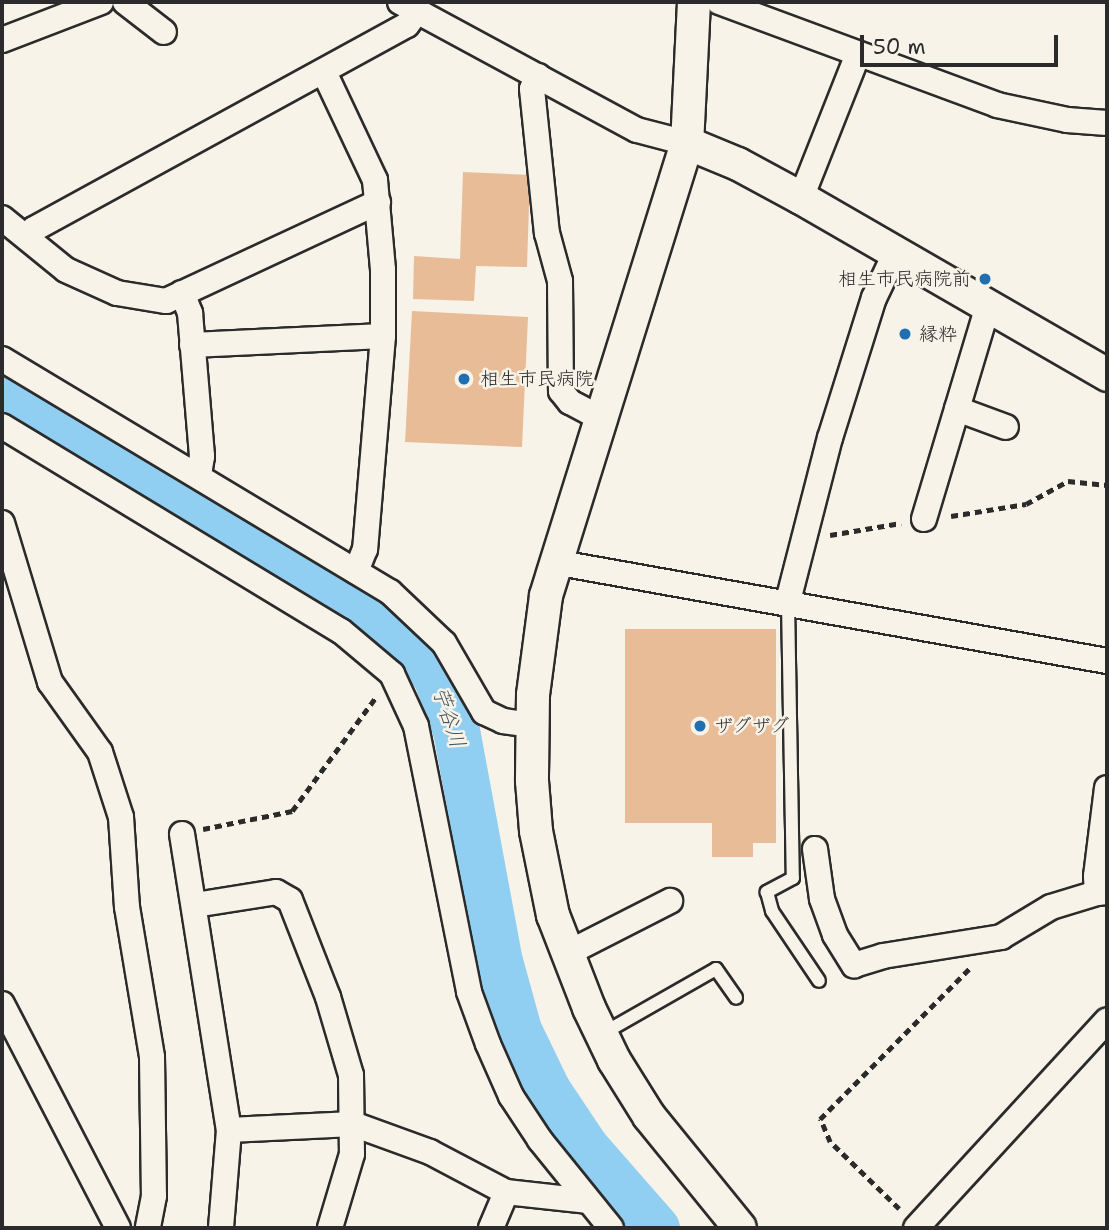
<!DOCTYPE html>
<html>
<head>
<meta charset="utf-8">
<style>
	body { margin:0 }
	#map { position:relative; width:1109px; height:1230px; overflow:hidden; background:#f7f3e8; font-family:"Shantell Sans","Klee One",sans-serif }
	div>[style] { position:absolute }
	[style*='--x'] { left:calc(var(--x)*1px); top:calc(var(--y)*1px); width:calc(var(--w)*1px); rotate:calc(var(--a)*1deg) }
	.river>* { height:47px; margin:-23.5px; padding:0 23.5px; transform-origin:23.5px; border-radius:23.5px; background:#91cff2 }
	.building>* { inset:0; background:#e9bc98 }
	.path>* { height:4.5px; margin-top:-2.25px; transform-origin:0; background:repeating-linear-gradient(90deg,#2b2b2b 0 7px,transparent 0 12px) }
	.roads { filter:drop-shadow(2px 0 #2b2b2b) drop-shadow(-2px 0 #2b2b2b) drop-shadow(0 2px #2b2b2b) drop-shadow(0 -2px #2b2b2b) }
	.service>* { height:12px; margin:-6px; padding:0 6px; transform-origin:6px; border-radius:6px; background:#f7f3e8 }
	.minor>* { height:24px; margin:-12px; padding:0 12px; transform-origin:12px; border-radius:12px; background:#f7f3e8 }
	.tertiary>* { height:32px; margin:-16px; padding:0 16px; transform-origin:16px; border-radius:16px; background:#f7f3e8 }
	.dots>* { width:19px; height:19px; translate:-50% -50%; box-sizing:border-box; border:4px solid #f7f3e8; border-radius:50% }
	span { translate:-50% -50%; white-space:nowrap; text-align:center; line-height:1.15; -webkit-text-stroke:5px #f7f3e8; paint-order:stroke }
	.poi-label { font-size:19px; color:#2b2b2b }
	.right { translate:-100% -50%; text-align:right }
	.left { translate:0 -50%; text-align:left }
	.water-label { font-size:21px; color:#44545d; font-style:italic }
	.frame { position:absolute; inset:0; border:4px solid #2b2b2b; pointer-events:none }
	.scale { position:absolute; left:860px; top:35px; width:198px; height:32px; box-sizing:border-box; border:4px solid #2b2b2b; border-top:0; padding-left:9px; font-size:21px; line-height:24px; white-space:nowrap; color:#2b2b2b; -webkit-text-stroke:5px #f7f3e8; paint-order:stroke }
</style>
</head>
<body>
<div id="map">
	<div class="river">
		<i style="--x:2;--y:394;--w:422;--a:31.1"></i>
		<i style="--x:363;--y:612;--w:51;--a:33.1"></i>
		<i style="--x:406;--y:640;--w:47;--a:50.2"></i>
		<i style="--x:436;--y:676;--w:58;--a:69.7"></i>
		<i style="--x:456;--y:730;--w:235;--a:79.5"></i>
		<i style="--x:499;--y:961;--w:72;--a:74.6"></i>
		<i style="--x:518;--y:1030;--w:67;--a:64.2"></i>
		<i style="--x:547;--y:1090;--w:69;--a:56.3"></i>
		<i style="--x:585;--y:1147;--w:108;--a:48.8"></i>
	</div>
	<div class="building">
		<i style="clip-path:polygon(463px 172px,530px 175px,527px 267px,476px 266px,474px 301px,413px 299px,414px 256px,460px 259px)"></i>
		<i style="clip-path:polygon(412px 311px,528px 317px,522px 447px,405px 442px)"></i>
		<i style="clip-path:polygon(625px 629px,776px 629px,776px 843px,753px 843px,753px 857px,712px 857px,712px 823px,625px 823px)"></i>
	</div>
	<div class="path">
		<i style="--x:951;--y:516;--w:76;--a:-9.1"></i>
		<i style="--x:1026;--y:504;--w:48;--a:-28.7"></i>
		<i style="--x:1068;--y:481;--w:39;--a:6"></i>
		<i style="--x:830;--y:535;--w:72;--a:-9.6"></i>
		<i style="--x:203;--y:829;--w:91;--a:-11.4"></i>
		<i style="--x:292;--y:811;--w:142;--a:-53.6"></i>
		<i style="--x:899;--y:1209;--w:96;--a:-135.8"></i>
		<i style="--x:830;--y:1142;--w:25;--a:-113"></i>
		<i style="--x:820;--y:1119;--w:213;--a:-45.2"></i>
	</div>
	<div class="roads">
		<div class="service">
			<i style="--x:788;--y:602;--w:276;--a:89"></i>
			<i style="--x:793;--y:878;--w:30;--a:152"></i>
			<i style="--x:767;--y:892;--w:20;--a:75"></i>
			<i style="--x:772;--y:911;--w:84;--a:56.1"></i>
			<i style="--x:602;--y:1034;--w:131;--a:-29.7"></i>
			<i style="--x:716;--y:969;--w:35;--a:55"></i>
		</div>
		<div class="minor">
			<i style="--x:125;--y:2;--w:49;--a:37.6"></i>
			<i style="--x:400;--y:2;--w:269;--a:28.4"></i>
			<i style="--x:637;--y:130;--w:52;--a:14.6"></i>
			<i style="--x:719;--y:2;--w:296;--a:20.3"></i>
			<i style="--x:997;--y:105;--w:72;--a:12.1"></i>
			<i style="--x:1067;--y:120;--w:40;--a:4.3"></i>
			<i style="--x:2;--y:40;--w:106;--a:-21"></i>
			<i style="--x:324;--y:72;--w:119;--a:64.7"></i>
			<i style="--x:375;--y:180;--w:90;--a:84.9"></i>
			<i style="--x:383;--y:270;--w:66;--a:90"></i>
			<i style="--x:383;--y:336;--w:214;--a:94.8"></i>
			<i style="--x:365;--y:549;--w:24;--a:112"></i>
			<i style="--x:538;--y:76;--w:14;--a:115"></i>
			<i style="--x:532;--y:89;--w:145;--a:84.1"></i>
			<i style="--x:547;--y:233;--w:50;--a:74.8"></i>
			<i style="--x:560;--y:281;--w:110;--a:89.5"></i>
			<i style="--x:561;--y:391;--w:14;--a:51"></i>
			<i style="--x:570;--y:402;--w:34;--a:28"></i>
			<i style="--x:801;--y:198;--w:155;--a:-68.4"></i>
			<i style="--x:2;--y:218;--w:82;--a:39.1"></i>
			<i style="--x:66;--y:270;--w:56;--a:24.3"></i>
			<i style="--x:117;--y:293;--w:50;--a:9.3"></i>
			<i style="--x:166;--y:301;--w:234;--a:-25"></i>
			<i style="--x:29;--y:238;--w:10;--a:-61"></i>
			<i style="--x:34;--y:229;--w:425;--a:-28.7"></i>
			<i style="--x:407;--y:25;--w:17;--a:-54"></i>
			<i style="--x:182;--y:293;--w:22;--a:68"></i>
			<i style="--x:190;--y:313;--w:144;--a:85.2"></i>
			<i style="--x:202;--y:456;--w:20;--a:99"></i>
			<i style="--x:192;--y:345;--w:191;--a:-2.7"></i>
			<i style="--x:2;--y:359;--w:453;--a:31"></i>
			<i style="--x:390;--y:592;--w:74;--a:43.4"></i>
			<i style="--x:444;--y:643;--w:80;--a:59.9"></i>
			<i style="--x:484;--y:712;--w:21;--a:25"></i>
			<i style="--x:503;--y:721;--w:28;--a:8"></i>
			<i style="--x:957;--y:409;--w:52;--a:20.2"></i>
			<i style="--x:2;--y:426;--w:396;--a:31.2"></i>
			<i style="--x:341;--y:631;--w:67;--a:40.1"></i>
			<i style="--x:392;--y:674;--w:57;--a:65.2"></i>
			<i style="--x:416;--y:726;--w:271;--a:78.7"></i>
			<i style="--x:469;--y:992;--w:55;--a:69.9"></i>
			<i style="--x:488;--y:1044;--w:57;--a:66.1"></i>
			<i style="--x:511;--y:1096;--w:53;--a:56.6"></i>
			<i style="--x:540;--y:1140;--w:113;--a:51.1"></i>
			<i style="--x:924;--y:519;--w:223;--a:-73.3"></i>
			<i style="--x:2;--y:523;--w:166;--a:73.2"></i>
			<i style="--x:50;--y:682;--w:86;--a:54.5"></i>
			<i style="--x:100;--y:752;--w:68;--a:72.1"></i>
			<i style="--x:121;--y:817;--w:90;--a:86.2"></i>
			<i style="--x:127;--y:907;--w:152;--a:80.5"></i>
			<i style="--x:152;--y:1057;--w:139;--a:89.2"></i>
			<i style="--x:154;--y:1196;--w:33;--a:101"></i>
			<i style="--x:554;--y:562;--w:562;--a:10.15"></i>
			<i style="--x:788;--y:601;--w:168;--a:-75.6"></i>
			<i style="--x:830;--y:438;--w:147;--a:-72.6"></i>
			<i style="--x:874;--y:298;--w:51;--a:-64.4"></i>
			<i style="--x:1107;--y:788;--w:89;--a:97.1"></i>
			<i style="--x:1096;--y:876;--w:17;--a:87"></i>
			<i style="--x:1097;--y:893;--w:10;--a:-6"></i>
			<i style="--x:182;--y:834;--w:300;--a:81"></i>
			<i style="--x:229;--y:1130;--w:98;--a:94.7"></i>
			<i style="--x:815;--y:849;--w:50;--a:82"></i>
			<i style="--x:822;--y:899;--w:38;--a:70"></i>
			<i style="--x:835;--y:935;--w:36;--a:58"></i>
			<i style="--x:854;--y:965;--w:30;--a:-17"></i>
			<i style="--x:883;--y:956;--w:120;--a:-9.1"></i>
			<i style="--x:1001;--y:937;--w:58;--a:-31"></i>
			<i style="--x:1051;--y:907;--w:48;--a:-16.9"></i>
			<i style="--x:195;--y:905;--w:82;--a:-9.1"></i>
			<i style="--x:276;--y:892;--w:16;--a:30"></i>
			<i style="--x:290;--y:900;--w:104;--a:68.6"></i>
			<i style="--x:328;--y:997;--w:81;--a:73.6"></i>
			<i style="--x:351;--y:1075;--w:79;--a:89.3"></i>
			<i style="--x:352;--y:1154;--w:77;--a:106.6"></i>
			<i style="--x:566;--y:954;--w:117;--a:-27"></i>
			<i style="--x:2;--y:1004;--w:252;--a:62.6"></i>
			<i style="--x:229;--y:1130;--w:124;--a:-2.8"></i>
			<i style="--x:353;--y:1124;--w:82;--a:20"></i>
			<i style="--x:430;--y:1152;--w:86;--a:27.8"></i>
			<i style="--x:506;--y:1192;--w:81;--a:6.3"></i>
			<i style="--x:491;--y:1228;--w:39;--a:-67"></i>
			<i style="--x:916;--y:1228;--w:282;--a:-47.4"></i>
		</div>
		<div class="tertiary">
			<i style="--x:694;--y:2;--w:141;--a:92.8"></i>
			<i style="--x:687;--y:143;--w:474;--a:107.3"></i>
			<i style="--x:546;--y:596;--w:100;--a:97.5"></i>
			<i style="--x:533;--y:695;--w:86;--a:90.7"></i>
			<i style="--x:532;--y:781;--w:50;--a:85.4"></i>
			<i style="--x:536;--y:831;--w:86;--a:78.6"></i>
			<i style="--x:553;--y:915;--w:100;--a:68.8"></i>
			<i style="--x:589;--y:1008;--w:58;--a:64.3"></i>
			<i style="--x:614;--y:1060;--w:66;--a:58"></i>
			<i style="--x:649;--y:1116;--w:144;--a:50.9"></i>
			<i style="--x:687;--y:143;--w:55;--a:22.4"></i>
			<i style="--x:738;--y:164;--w:72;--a:28.4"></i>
			<i style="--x:801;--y:198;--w:354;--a:30"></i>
		</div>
	</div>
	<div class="dots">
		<i style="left:985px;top:279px;background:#1f6fb2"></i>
		<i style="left:905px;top:334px;background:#1f6fb2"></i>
		<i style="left:464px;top:379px;background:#1f6fb2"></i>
		<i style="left:700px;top:726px;background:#1f6fb2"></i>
	</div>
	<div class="poi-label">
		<span class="right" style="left:971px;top:279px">相生市民病院前</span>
		<span class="left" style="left:919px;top:334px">縁粋</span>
		<span class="left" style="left:480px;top:379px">相生市民病院</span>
		<span class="left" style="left:714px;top:726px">ザグザグ</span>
	</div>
	<div class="water-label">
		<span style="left:449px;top:717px;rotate:72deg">苧谷川</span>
	</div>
	<div class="frame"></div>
	<div class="scale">50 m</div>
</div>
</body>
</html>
